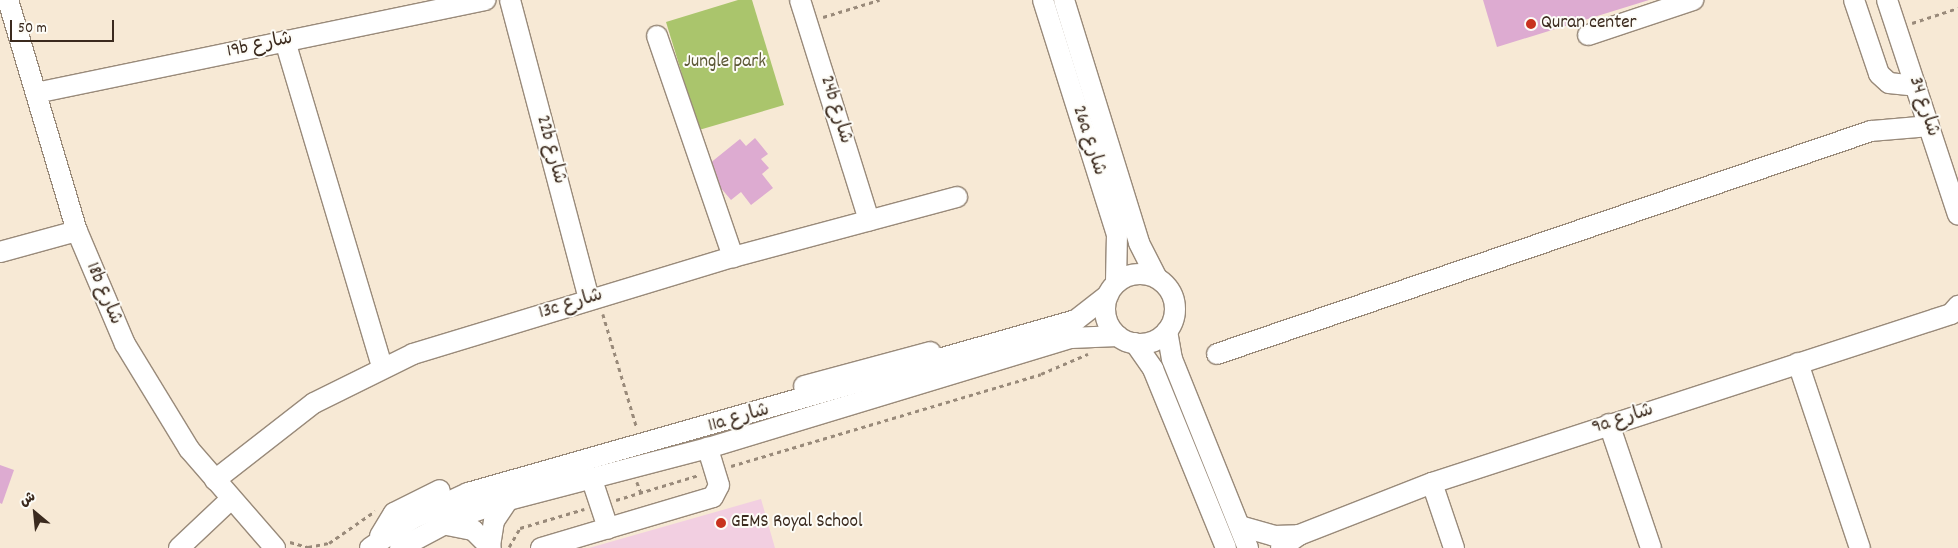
<!DOCTYPE html>
<html>
<head>
<meta charset="utf-8">
<style>
	body { margin:0 }
	#map { position:relative; width:1958px; height:548px; overflow:hidden; background:#f7e9d5; font-family:Dekko,"Playpen Sans Arabic",sans-serif }
	div>[style] { position:absolute }
	[style*='--x'] { left:calc(var(--x)*1px); top:calc(var(--y)*1px); width:calc(var(--w)*1px); rotate:calc(var(--a)*1deg) }
	.built>* { inset:0; background:#f2cfe1 }
	.green>* { inset:0; background:#aac56c }
	.building>* { inset:0; background:#ddabd1 }
	.path>* { height:2.5px; margin-top:-1.25px; transform-origin:0; background:repeating-linear-gradient(90deg,#998a7a 0 4px,transparent 0 8px) }
	.roads { filter:drop-shadow(1px 0 #998a7a) drop-shadow(-1px 0 #998a7a) drop-shadow(0 1px #998a7a) drop-shadow(0 -1px #998a7a) }
	.minor>* { height:20px; margin:-10px; padding:0 10px; transform-origin:10px; border-radius:10px; background:#fff }
	.minor>.ring { margin:-10px; padding:0; box-sizing:content-box; background:none; border:20px solid #fff; border-radius:50% }
	.dots>* { width:14px; height:14px; translate:-50% -50%; box-sizing:border-box; border:2px solid #fdfcf7; border-radius:50% }
	span { translate:-50% -50%; white-space:nowrap; text-align:center; line-height:1.15; -webkit-text-stroke:4px #fdfcf7; paint-order:stroke }
	.poi-label { font-size:19px; color:#3b2a1e }
	.left { translate:0 -50%; text-align:left }
	.street-label { font-size:19px; color:#3b2a1e }
	.park-label { font-size:19px; color:#5c5835 }
	.north { position:absolute; left:10px; top:488px; width:50px; height:50px; -webkit-text-stroke:4px #fdfcf7; paint-order:stroke; rotate:332deg; font-size:14px; font-weight:700; line-height:20px; text-align:center; color:#3b2a1e }
	.north::after { content:''; display:block; margin:auto; width:18px; height:22px; background:#3b2a1e; clip-path:polygon(50% 0,100% 100%,50% 72%,0 100%) }
	.scale { position:absolute; left:10px; top:20px; width:104px; height:22px; box-sizing:border-box; border:2px solid #3b2a1e; border-top:0; padding-left:6px; font-size:15px; line-height:18px; white-space:nowrap; color:#3b2a1e; -webkit-text-stroke:4px #fdfcf7; paint-order:stroke }
</style>
</head>
<body>
<div id="map">
	<div class="built">
		<i style="clip-path:polygon(761px 499px,775px 548px,589px 548px)"></i>
	</div>
	<div class="green">
		<i style="clip-path:polygon(738px 0,752px 0,784px 105px,699px 130px,666px 22px)"></i>
	</div>
	<div class="building">
		<i style="clip-path:polygon(1483px 0,1649px 0,1497px 47px)"></i>
		<i style="clip-path:polygon(755px 138px,768px 154px,761px 159px,769px 168px,762px 174px,773px 188px,751px 205px,741px 192px,731px 200px,704px 168px,740px 139px,746px 146px)"></i>
		<i style="clip-path:polygon(0 465px,14px 470px,2px 504px,0 503px)"></i>
	</div>
	<div class="path">
		<i style="--x:823;--y:17;--w:59;--a:-16.9"></i>
		<i style="--x:1912;--y:23;--w:48;--a:-18.1"></i>
		<i style="--x:603;--y:314;--w:119;--a:73.4"></i>
		<i style="--x:731;--y:466;--w:323;--a:-16.5"></i>
		<i style="--x:1041;--y:374;--w:51;--a:-23.1"></i>
		<i style="--x:637;--y:482;--w:12;--a:70"></i>
		<i style="--x:616;--y:500;--w:87;--a:-16.8"></i>
		<i style="--x:290;--y:542;--w:19;--a:16"></i>
		<i style="--x:308;--y:547;--w:21;--a:-11"></i>
		<i style="--x:329;--y:543;--w:56;--a:-34.8"></i>
		<i style="--x:509;--y:547;--w:22;--a:-60"></i>
		<i style="--x:520;--y:528;--w:67;--a:-16.5"></i>
	</div>
	<div class="roads">
		<div class="minor">
			<i style="--x:8;--y:0;--w:241;--a:73.4"></i>
			<i style="--x:77;--y:231;--w:123;--a:67"></i>
			<i style="--x:125;--y:344;--w:123;--a:58.6"></i>
			<i style="--x:189;--y:449;--w:131;--a:49"></i>
			<i style="--x:510;--y:0;--w:310;--a:75.2"></i>
			<i style="--x:800;--y:0;--w:231;--a:72.6"></i>
			<i style="--x:1043;--y:0;--w:245;--a:72.5"></i>
			<i style="--x:1117;--y:234;--w:49;--a:91.2"></i>
			<i style="--x:1064;--y:0;--w:254;--a:72.8"></i>
			<i style="--x:1139;--y:243;--w:38;--a:63"></i>
			<i style="--x:1854;--y:0;--w:78;--a:71.3"></i>
			<i style="--x:1879;--y:74;--w:13;--a:42"></i>
			<i style="--x:1889;--y:83;--w:27;--a:6"></i>
			<i style="--x:1887;--y:0;--w:226;--a:71.7"></i>
			<i style="--x:1588;--y:35;--w:111;--a:-18.4"></i>
			<i style="--x:657;--y:36;--w:234;--a:71"></i>
			<i style="--x:285;--y:41;--w:339;--a:73.4"></i>
			<i style="--x:36;--y:93;--w:459;--a:-11.7"></i>
			<i style="--x:0;--y:252;--w:80;--a:-15.3"></i>
			<i class="ring" style="left:1105px;top:274px;width:50px;height:50px"></i>
			<i style="--x:1167;--y:331;--w:28;--a:80"></i>
			<i style="--x:1172;--y:359;--w:204;--a:68.1"></i>
			<i style="--x:1135;--y:343;--w:32;--a:55"></i>
			<i style="--x:1153;--y:369;--w:193;--a:67.8"></i>
			<i style="--x:1217;--y:354;--w:691;--a:-18.83"></i>
			<i style="--x:1871;--y:131;--w:58;--a:-4.9"></i>
			<i style="--x:1798;--y:363;--w:195;--a:71.5"></i>
			<i style="--x:804;--y:386;--w:131;--a:-15"></i>
			<i style="--x:1609;--y:424;--w:131;--a:71.3"></i>
			<i style="--x:215;--y:480;--w:125;--a:-37.9"></i>
			<i style="--x:314;--y:403;--w:110;--a:-26.3"></i>
			<i style="--x:413;--y:354;--w:334;--a:-16.9"></i>
			<i style="--x:733;--y:257;--w:232;--a:-15"></i>
			<i style="--x:592;--y:480;--w:51;--a:71.6"></i>
			<i style="--x:1432;--y:483;--w:69;--a:71.3"></i>
			<i style="--x:442;--y:524;--w:32;--a:11"></i>
			<i style="--x:473;--y:530;--w:25;--a:45"></i>
			<i style="--x:1240;--y:526;--w:35;--a:16"></i>
			<i style="--x:1274;--y:536;--w:25;--a:-2"></i>
			<i style="--x:380;--y:536;--w:27;--a:-59"></i>
			<i style="--x:394;--y:513;--w:51;--a:-26.6"></i>
			<i style="--x:490;--y:546;--w:25;--a:-81"></i>
			<i style="--x:494;--y:521;--w:25;--a:-56"></i>
			<i style="--x:179;--y:548;--w:71;--a:-43.3"></i>
			<i style="--x:370;--y:548;--w:51;--a:-34.6"></i>
			<i style="--x:412;--y:519;--w:62;--a:-24.9"></i>
			<i style="--x:468;--y:493;--w:632;--a:-15.88"></i>
			<i style="--x:1076;--y:320;--w:41;--a:-38"></i>
			<i style="--x:400;--y:548;--w:66;--a:-28.1"></i>
			<i style="--x:458;--y:517;--w:53;--a:-18.8"></i>
			<i style="--x:508;--y:500;--w:207;--a:-14.6"></i>
			<i style="--x:708;--y:448;--w:379;--a:-16.9"></i>
			<i style="--x:1071;--y:338;--w:47;--a:-2.4"></i>
			<i style="--x:541;--y:548;--w:179;--a:-16.5"></i>
			<i style="--x:713;--y:497;--w:13;--a:-63"></i>
			<i style="--x:719;--y:485;--w:39;--a:-107"></i>
			<i style="--x:1281;--y:548;--w:22;--a:-36"></i>
			<i style="--x:1299;--y:535;--w:143;--a:-21.4"></i>
			<i style="--x:1432;--y:483;--w:546;--a:-18.04"></i>
			<i style="--x:1951;--y:314;--w:11;--a:-49"></i>
		</div>
	</div>
	<div class="dots">
		<i style="left:1531px;top:24px;background:#c8321e"></i>
		<i style="left:721px;top:523px;background:#c8321e"></i>
	</div>
	<div class="poi-label">
		<span class="left" style="left:1541px;top:24px">Quran center</span>
		<span class="left" style="left:731px;top:523px">GEMS Royal School</span>
	</div>
	<div class="street-label">
		<span style="left:260px;top:46px;rotate:-12deg">19b شارع</span>
		<span style="left:1923px;top:107px;rotate:72deg">شارع 34</span>
		<span style="left:835px;top:110px;rotate:73deg">24b شارع</span>
		<span style="left:1088px;top:141px;rotate:72deg">26a شارع</span>
		<span style="left:550px;top:150px;rotate:75deg">22b شارع</span>
		<span style="left:103px;top:294px;rotate:67deg">18b شارع</span>
		<span style="left:571px;top:305px;rotate:-17deg">13c شارع</span>
		<span style="left:739px;top:419px;rotate:-16deg">11a شارع</span>
		<span style="left:1623px;top:420px;rotate:-18deg">9a شارع</span>
	</div>
	<div class="park-label">
		<span style="left:725px;top:63px">Jungle park</span>
	</div>
	<div class="north">ش</div>
	<div class="scale">50 m</div>
</div>
</body>
</html>
